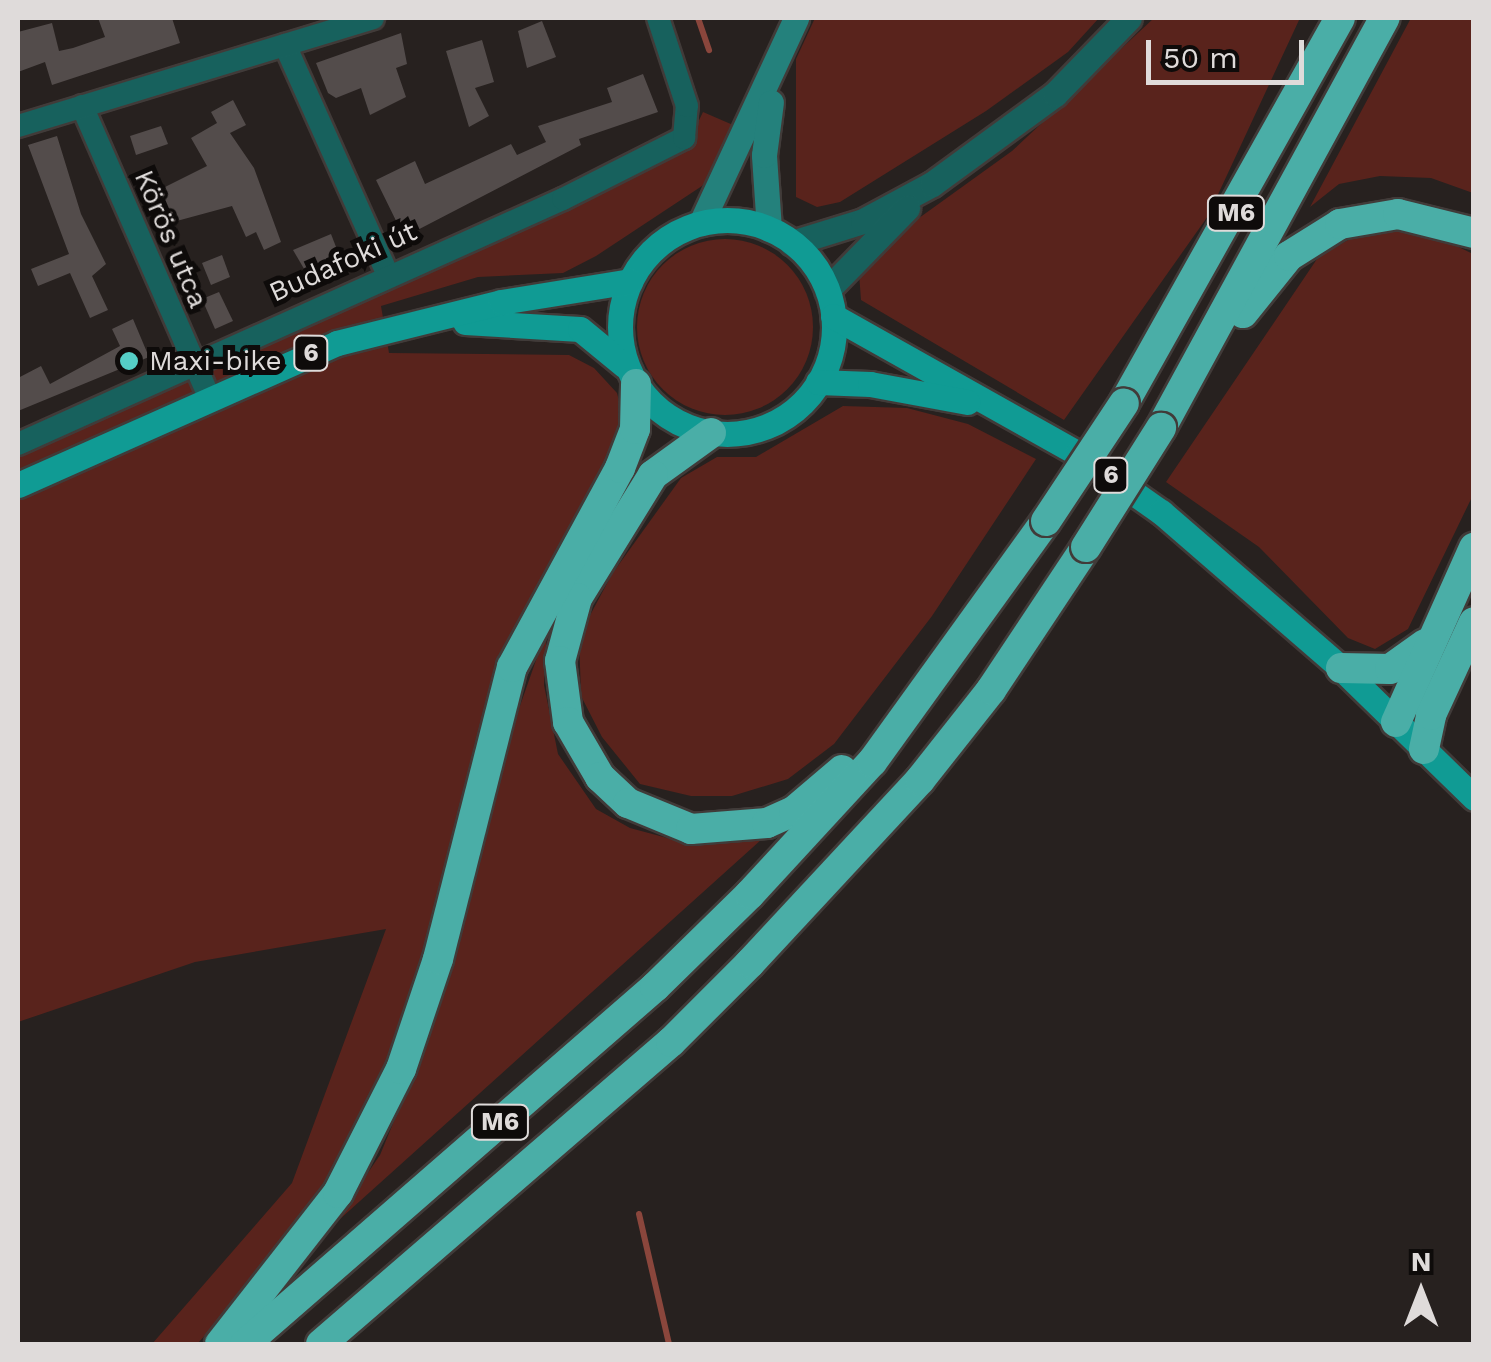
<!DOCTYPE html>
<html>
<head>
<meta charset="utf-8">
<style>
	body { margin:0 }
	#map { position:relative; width:1491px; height:1362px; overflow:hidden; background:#27211f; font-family:"Work Sans",sans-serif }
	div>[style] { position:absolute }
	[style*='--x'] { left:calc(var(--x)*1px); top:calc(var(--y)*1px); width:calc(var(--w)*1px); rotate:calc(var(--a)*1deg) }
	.green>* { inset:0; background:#59231c }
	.round { border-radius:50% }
	.stream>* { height:6px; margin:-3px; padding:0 3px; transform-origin:3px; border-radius:3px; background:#8a463c }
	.building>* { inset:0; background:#534c4b }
	.roads { filter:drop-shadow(2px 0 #413b39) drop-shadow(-2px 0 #413b39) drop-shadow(0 2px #413b39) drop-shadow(0 -2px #413b39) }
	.minor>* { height:22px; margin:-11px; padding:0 11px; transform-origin:11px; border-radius:11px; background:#17615d }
	.tertiary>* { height:25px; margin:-12.5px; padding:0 12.5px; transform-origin:12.5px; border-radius:12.5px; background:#17615d }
	.secondary>* { height:25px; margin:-12.5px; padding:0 12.5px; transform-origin:12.5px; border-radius:12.5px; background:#24817c }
	.primary>* { height:25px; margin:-12.5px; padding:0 12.5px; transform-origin:12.5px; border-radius:12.5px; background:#109b94 }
	.primary>.ring { margin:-12.5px; padding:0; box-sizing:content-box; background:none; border:25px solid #109b94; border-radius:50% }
	.motorway>* { height:30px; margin:-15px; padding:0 15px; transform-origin:15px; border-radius:15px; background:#4aaea7 }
	.bridges { filter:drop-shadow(2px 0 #413b39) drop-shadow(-2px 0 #413b39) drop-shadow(0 2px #413b39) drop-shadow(0 -2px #413b39) }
	.motorway-bridge>* { height:30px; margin:-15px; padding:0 15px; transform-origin:15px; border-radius:15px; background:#4aaea7 }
	.dots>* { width:28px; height:28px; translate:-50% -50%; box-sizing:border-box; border:5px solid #0e0b0a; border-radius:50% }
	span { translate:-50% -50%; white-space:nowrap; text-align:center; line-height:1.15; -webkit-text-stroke:10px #0e0b0a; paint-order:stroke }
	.shield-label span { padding:2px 8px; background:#0e0b0a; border:2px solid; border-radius:8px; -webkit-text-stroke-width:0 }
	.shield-label { font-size:25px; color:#dfdbda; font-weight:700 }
	.street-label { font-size:28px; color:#dfdbda }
	.poi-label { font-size:28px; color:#dfdbda }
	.left { translate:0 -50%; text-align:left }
	.frame { position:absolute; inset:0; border:20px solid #dfdbda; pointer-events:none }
	.north { position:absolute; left:1371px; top:1242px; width:100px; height:100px; -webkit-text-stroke:8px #0e0b0a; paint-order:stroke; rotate:0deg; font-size:28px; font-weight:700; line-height:40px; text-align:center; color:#dfdbda }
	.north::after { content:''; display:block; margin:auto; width:35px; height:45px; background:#dfdbda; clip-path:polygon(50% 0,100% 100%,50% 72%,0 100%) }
	.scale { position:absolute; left:1146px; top:40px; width:158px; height:45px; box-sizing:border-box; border:5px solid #dfdbda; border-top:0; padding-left:12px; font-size:30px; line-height:35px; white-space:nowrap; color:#dfdbda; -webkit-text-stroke:8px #0e0b0a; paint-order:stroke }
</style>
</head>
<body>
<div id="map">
	<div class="green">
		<i style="clip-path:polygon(815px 18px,1099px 18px,1068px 52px,986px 111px,840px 202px,817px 207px,796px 197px,796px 59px)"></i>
		<i style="clip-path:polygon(1154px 18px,1300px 18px,1208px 216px,1064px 420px,861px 300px,859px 273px,919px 218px,1012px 151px)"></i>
		<i style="clip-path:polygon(1411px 18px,1473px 18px,1473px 193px,1431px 178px,1380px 176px,1339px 184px,1310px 207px)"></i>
		<i style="clip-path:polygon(703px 112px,740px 128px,725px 157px,702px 186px,596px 256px,563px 273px,478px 277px,381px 306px,389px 353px,569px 355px,594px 368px,617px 393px,624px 420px,618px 446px,504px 650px,409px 1026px,336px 1170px,243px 1295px,197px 1344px,152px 1344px,292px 1183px,386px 929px,195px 962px,18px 1022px,18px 454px,687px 145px)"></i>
		<i style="clip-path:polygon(1412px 224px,1473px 254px,1473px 495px,1408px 629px,1375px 649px,1348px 638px,1259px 547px,1166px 482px,1319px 256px,1370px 228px)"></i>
		<i class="round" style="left:637px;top:239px;width:176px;height:176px"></i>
		<i style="clip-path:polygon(843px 406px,907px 408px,968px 424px,1036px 459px,932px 616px,834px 744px,788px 779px,732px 796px,691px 796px,640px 784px,602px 737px,581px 696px,579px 636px,612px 574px,681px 478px,717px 457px,756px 457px)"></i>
		<i style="clip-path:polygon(547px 629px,544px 685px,558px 754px,596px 809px,630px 828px,686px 843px,762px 839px,330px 1228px,380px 1155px,429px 1036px,509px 737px)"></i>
	</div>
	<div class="stream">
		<i style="--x:698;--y:18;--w:34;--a:71"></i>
		<i style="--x:639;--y:1214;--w:133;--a:77"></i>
	</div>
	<div class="building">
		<i style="clip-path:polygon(98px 18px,172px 18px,180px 43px,52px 85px,45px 62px,18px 72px,18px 32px,52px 23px,59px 51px,73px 48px,105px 37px)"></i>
		<i style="clip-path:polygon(542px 21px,556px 57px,527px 68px,518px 31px)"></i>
		<i style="clip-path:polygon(401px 33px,407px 64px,396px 68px,406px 97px,370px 115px,361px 88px,336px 98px,328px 93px,316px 63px)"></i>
		<i style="clip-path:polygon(482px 40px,494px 82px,475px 88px,489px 116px,469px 127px,446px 51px)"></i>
		<i style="clip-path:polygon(643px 74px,658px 112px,579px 139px,581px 145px,404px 237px,376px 180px,415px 161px,425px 184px,511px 144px,517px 155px,546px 142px,538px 126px,612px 102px,607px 88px)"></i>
		<i style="clip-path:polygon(233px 100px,246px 125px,230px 133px,254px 168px,281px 242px,264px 250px,256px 232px,246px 237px,232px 206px,162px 225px,147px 196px,207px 166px,191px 138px,217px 123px,211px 112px)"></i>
		<i style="clip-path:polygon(161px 126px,168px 144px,136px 155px,130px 136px)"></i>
		<i style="clip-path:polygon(57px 136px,81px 214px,106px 264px,92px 276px,108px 310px,90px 318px,70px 273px,38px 286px,31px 269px,69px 254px,28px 145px)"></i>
		<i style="clip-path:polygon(331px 234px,343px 265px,310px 279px,293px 250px)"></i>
		<i style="clip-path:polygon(222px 255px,230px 277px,211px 285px,202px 263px)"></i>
		<i style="clip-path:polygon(219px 292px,233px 321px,215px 329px,202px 299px)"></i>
		<i style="clip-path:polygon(133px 319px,149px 357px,18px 411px,18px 378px,41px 366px,50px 384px,120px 346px,112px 329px)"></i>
	</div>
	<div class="roads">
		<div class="minor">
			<i style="--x:285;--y:45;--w:252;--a:65.9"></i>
			<i style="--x:82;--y:106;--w:315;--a:66.4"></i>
			<i style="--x:18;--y:126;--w:371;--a:-16.9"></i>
			<i style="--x:18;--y:444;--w:598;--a:-24.21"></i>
			<i style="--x:563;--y:199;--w:136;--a:-26.8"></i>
			<i style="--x:684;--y:138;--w:32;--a:-85"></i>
			<i style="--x:687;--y:106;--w:93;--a:-108.2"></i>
		</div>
		<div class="tertiary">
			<i style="--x:792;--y:243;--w:74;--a:-17.2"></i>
			<i style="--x:863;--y:221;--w:78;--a:-28.2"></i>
			<i style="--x:932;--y:184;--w:152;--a:-36.2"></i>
			<i style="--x:1055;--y:94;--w:106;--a:-45.8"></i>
			<i style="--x:827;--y:290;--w:115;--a:-45.7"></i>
		</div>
		<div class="secondary">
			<i style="--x:701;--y:223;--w:226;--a:-65.1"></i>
			<i style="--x:769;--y:229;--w:74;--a:-93.9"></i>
			<i style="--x:764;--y:155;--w:53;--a:-82.5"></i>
		</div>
		<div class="primary">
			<i class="ring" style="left:620px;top:220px;width:189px;height:189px"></i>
			<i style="--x:833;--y:316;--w:280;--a:29.3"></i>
			<i style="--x:1077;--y:453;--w:103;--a:35.1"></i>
			<i style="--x:1161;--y:512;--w:238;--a:40.9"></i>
			<i style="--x:1341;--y:668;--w:186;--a:44.3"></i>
			<i style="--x:465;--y:322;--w:115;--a:3.5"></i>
			<i style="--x:580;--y:329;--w:58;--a:39.4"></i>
			<i style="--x:818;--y:382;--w:52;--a:2.2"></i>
			<i style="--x:870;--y:384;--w:99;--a:10.5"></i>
			<i style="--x:18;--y:485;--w:349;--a:-24"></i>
			<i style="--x:337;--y:343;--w:169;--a:-14"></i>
			<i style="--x:501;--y:302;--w:131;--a:-9.2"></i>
		</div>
		<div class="motorway">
			<i style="--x:1243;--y:313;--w:73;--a:-51.1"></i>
			<i style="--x:1289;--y:256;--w:60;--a:-32.1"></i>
			<i style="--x:1340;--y:224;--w:59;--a:-9.8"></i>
			<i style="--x:1398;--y:214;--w:78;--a:14"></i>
			<i style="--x:1124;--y:403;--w:441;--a:-60.7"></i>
			<i style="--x:1161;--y:428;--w:467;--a:-61.4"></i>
			<i style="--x:711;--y:433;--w:72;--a:144.1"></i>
			<i style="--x:653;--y:475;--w:145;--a:121.7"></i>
			<i style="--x:577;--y:598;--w:65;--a:105.1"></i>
			<i style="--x:560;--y:661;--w:62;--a:82.5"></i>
			<i style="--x:568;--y:722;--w:64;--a:59.8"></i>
			<i style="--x:600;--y:777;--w:38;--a:43"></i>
			<i style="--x:628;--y:803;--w:68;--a:22.4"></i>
			<i style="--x:691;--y:829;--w:76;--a:-4.5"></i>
			<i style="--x:767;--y:823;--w:30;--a:-24"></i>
			<i style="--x:794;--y:811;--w:63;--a:-40.5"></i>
			<i style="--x:1341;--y:668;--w:49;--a:1.2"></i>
			<i style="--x:1390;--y:669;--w:43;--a:-35.5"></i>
			<i style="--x:1396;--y:722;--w:191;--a:-65.9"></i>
			<i style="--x:1424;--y:749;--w:35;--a:-78"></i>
			<i style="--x:1431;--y:715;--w:102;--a:-65.2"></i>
			<i style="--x:220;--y:1344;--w:192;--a:-52"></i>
			<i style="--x:338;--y:1193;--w:139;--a:-63.1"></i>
			<i style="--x:401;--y:1069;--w:116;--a:-71.4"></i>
			<i style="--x:438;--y:959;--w:301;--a:-75.8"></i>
			<i style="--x:512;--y:667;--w:226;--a:-61.5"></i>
			<i style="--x:620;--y:468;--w:42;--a:-69"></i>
			<i style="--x:635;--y:429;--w:45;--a:-88.7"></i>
			<i style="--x:245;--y:1344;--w:544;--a:-41.05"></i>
			<i style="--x:655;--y:987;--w:133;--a:-44.4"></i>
			<i style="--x:750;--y:894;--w:180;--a:-47.3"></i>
			<i style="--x:872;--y:762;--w:297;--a:-54.2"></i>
			<i style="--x:321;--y:1344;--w:462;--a:-40.8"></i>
			<i style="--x:671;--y:1042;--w:112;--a:-45"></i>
			<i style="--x:750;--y:963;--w:250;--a:-47.1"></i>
			<i style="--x:920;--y:780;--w:115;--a:-51.7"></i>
			<i style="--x:991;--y:690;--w:172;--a:-56.4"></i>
		</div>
	</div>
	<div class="bridges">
		<div class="motorway-bridge">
			<i style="--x:1046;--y:521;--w:141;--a:-56.5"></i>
			<i style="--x:1086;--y:547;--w:141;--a:-57.8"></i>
		</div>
	</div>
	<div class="dots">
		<i style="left:129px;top:361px;background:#55cec6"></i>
	</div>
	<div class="shield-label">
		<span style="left:1236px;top:213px">M6</span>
		<span style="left:311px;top:353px">6</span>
		<span style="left:1111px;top:475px">6</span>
		<span style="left:500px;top:1122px">M6</span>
	</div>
	<div class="street-label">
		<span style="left:171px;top:239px;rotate:67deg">Körös utca</span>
		<span style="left:343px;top:262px;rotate:-24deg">Budafoki út</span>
	</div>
	<div class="poi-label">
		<span class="left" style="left:149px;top:361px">Maxi-bike</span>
	</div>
	<div class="frame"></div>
	<div class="north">N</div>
	<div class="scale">50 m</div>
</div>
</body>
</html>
